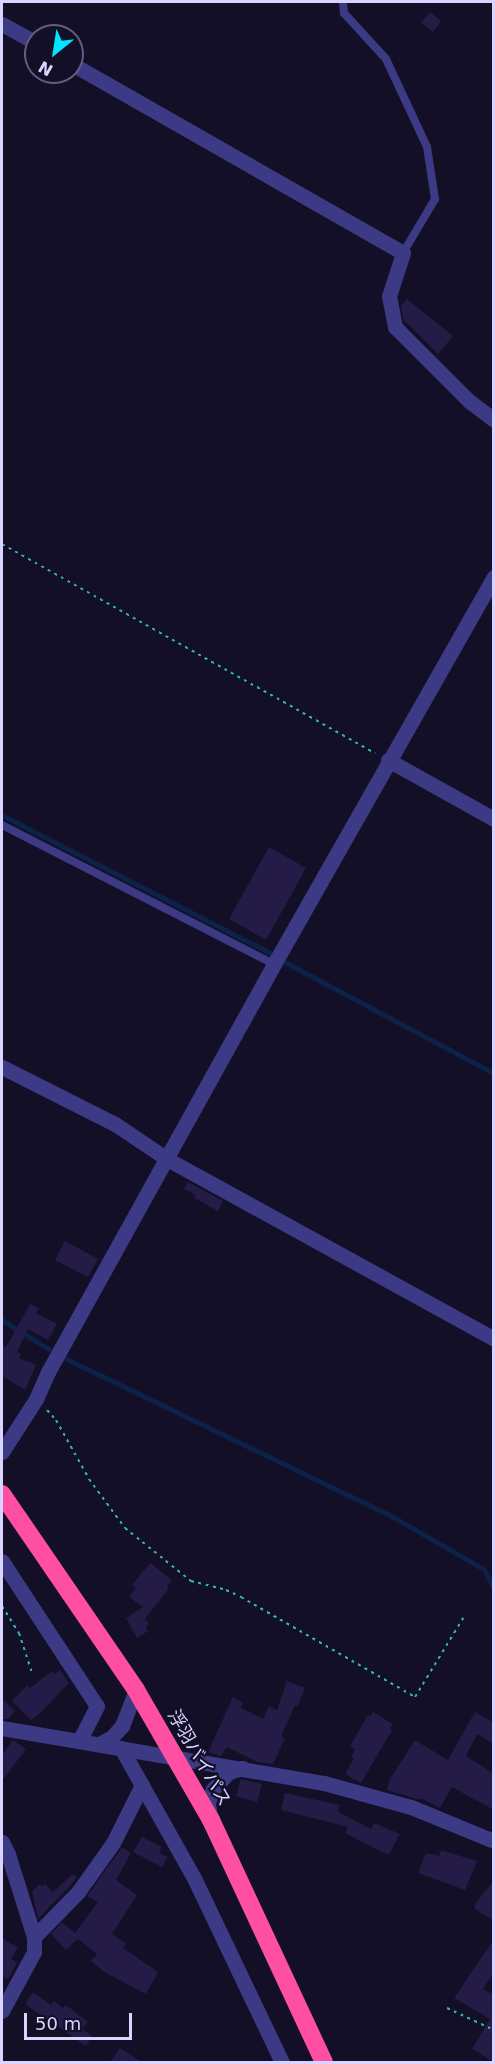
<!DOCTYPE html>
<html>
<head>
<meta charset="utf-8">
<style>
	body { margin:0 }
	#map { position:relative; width:495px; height:2064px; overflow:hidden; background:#130f26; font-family:"DejaVu Sans","Noto Sans JP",sans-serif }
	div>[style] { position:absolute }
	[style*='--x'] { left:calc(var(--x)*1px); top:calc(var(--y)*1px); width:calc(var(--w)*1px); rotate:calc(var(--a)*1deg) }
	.stream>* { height:4.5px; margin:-2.25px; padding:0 2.25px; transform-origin:2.25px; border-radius:2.25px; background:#0c2248 }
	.building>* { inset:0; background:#241b47 }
	.path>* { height:2px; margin-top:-1px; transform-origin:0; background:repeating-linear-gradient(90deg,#2fb8b0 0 3px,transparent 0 7.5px) }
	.lane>* { height:8px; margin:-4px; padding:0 4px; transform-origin:4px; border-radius:4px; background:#3d3a85 }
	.street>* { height:15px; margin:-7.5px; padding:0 7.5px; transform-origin:7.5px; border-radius:7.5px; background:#3d3a85 }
	.highway>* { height:18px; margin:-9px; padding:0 9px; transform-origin:9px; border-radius:9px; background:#ff4fa3 }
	span { translate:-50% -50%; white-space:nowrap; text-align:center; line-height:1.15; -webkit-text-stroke:4.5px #130f26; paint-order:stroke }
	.street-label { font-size:18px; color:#d9d4ff }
	.frame { position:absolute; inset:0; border:3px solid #d9d4ff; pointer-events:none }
	.north { position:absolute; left:24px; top:24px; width:60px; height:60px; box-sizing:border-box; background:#130f26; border:2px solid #625e7d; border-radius:50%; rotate:210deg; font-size:16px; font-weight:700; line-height:24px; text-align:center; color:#d9d4ff }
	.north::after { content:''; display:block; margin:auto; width:21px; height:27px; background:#00e5ff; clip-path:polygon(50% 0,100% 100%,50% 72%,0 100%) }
	.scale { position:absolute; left:24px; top:2013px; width:108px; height:27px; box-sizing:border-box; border:3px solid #d9d4ff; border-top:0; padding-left:8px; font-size:18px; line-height:21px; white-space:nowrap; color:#d9d4ff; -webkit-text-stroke:4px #130f26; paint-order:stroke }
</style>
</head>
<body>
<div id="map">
	<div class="stream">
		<i style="--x:2;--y:815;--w:301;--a:27.2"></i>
		<i style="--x:285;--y:962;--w:237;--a:28"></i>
		<i style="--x:2;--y:1320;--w:55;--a:31.7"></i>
		<i style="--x:67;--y:1359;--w:359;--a:25.8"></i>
		<i style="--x:390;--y:1515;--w:108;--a:29.9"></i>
		<i style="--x:484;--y:1569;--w:21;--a:61"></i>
	</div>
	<div class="building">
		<i style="clip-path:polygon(430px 12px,441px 21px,433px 32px,421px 23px)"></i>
		<i style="clip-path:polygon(407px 299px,453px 336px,438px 354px,403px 319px,401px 306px)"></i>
		<i style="clip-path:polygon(269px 847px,306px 868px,266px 940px,229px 919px)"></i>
		<i style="clip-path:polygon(188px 1182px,223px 1201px,218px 1211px,194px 1198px,196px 1195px,184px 1189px)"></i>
		<i style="clip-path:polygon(65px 1241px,98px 1259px,88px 1277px,55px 1260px)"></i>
		<i style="clip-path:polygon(30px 1304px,39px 1308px,36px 1313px,57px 1324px,48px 1340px,28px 1329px,17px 1352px,21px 1354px,19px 1358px,36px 1365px,25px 1390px,2px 1376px,2px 1345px,6px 1347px)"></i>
		<i style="clip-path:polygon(150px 1563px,172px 1580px,167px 1586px,169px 1588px,145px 1619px,149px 1624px,146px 1627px,148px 1631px,137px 1638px,126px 1618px,143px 1607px,129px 1597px,136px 1588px,132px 1585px)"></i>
		<i style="clip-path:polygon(60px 1670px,69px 1683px,36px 1717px,31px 1720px,12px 1701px,27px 1685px,30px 1688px,52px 1671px,55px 1674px)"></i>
		<i style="clip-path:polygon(287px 1681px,305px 1688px,298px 1706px,295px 1705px,281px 1736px,285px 1738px,273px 1764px,257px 1762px,227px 1747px,221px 1756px,208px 1752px,233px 1697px,243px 1703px,241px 1708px,263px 1719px,269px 1706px,277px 1710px)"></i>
		<i style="clip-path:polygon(2px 1699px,15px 1711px,8px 1719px,2px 1719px)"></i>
		<i style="clip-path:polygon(373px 1712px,393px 1724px,390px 1728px,392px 1730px,361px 1783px,345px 1774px,354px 1758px,351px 1757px,355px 1749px,350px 1746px,368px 1715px,370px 1716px)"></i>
		<i style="clip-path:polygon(475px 1712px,494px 1723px,494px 1744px,477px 1734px,466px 1756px,494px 1774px,494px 1810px,452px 1787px,440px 1808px,421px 1798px,420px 1800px,387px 1790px,390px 1779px,415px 1740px,448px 1760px)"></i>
		<i style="clip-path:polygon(13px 1740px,26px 1749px,2px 1781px,2px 1755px)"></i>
		<i style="clip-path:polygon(241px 1779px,262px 1784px,257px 1802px,236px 1796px)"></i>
		<i style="clip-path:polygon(285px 1793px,340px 1805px,338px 1812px,371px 1829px,374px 1823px,400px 1834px,389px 1854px,382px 1852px,345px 1833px,348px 1827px,281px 1810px)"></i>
		<i style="clip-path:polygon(142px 1837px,162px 1847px,159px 1853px,168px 1857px,162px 1867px,133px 1852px)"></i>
		<i style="clip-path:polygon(122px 1847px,131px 1853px,116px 1880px,137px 1895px,112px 1934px,126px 1944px,123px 1948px,158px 1972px,146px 1994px,106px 1973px,91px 1961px,97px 1954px,78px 1939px,66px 1950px,51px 1934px,62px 1922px,75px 1933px,98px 1902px,87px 1896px)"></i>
		<i style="clip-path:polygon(441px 1850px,477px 1861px,465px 1890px,418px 1873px,426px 1853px,439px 1856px)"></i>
		<i style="clip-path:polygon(73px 1874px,77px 1877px,70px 1886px,38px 1919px,32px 1891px,40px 1884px,42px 1886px,45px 1884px,53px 1892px)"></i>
		<i style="clip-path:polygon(494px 1880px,494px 1921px,475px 1909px,475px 1904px)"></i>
		<i style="clip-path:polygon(2px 1938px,18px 1948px,11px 1959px,17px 1962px,8px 1980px,2px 1976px)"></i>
		<i style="clip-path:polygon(494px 1939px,494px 1972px,483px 1989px,494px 1995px,494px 2062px,472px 2049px,490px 2019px,454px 1998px)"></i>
		<i style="clip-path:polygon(33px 1992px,51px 2005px,54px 2001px,63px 2008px,66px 2005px,88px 2022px,82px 2029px,92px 2036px,86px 2046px,25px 2004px)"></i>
		<i style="clip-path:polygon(120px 2048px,142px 2062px,110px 2062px)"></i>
	</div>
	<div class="path">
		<i style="--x:2;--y:544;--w:428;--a:29.3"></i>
		<i style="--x:47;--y:1410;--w:13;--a:48"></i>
		<i style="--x:56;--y:1420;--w:68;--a:60.8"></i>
		<i style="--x:89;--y:1479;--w:61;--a:53.7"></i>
		<i style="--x:125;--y:1528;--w:85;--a:38.8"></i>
		<i style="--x:191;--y:1581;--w:36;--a:14"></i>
		<i style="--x:226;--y:1590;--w:17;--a:25"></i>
		<i style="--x:241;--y:1597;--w:201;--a:29.9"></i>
		<i style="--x:415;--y:1697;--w:96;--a:-58.6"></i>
		<i style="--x:2;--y:1606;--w:32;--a:58"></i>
		<i style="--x:19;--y:1633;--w:40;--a:72"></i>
		<i style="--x:447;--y:2008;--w:52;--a:25.1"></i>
	</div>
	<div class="lane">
		<i style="--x:343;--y:2;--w:11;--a:85"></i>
		<i style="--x:344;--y:13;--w:62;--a:47.6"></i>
		<i style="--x:386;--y:59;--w:97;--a:65"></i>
		<i style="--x:427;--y:147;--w:53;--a:81.3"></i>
		<i style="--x:435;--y:199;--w:63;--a:120.7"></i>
		<i style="--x:2;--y:825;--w:305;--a:27.1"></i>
	</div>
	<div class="street">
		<i style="--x:2;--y:24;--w:39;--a:29"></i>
		<i style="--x:72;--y:64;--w:381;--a:29.7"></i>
		<i style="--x:403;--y:253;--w:45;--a:108"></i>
		<i style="--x:389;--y:296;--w:32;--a:79"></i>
		<i style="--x:395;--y:327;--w:105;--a:45"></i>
		<i style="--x:469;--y:401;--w:31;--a:37"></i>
		<i style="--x:388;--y:760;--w:121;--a:29.1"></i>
		<i style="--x:2;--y:1067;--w:127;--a:26.8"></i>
		<i style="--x:115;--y:1124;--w:63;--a:33.9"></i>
		<i style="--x:167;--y:1159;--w:373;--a:28.8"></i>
		<i style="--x:2;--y:1452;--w:63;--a:-57.3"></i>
		<i style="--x:36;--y:1399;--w:30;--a:-66"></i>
		<i style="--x:48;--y:1372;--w:466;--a:-61"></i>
		<i style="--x:274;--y:964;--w:445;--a:-60.4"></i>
		<i style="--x:2;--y:1561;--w:173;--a:56.8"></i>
		<i style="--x:97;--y:1706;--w:39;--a:117"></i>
		<i style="--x:2;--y:1728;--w:327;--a:9.7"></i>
		<i style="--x:324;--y:1783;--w:90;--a:15.4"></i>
		<i style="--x:411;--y:1807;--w:90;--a:22.3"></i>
		<i style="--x:99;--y:1744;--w:15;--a:-28"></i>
		<i style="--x:112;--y:1737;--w:15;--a:-48"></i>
		<i style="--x:122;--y:1726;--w:39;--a:-69"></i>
		<i style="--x:121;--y:1748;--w:151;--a:60.7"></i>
		<i style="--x:195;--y:1880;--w:202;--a:64.5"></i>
		<i style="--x:210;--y:1817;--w:15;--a:-98"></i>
		<i style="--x:208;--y:1802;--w:14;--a:-69"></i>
		<i style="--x:213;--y:1789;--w:23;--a:-47"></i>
		<i style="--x:229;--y:1772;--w:14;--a:-17"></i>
		<i style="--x:2;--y:1842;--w:13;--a:63"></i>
		<i style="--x:8;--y:1854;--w:87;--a:72.6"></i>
		<i style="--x:34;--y:1937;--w:15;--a:90"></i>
		<i style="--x:34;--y:1952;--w:67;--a:118.5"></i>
		<i style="--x:34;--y:1937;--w:63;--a:-45.6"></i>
		<i style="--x:78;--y:1892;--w:60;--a:-54.5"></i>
		<i style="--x:113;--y:1843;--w:65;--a:-63.4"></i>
	</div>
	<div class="highway">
		<i style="--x:2;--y:1494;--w:237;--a:55.6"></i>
		<i style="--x:136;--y:1690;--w:150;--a:60"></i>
		<i style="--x:211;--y:1820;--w:267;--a:65"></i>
	</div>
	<div class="street-label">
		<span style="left:199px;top:1758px;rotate:60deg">浮羽バイパス</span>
	</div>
	<div class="frame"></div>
	<div class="north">N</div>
	<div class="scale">50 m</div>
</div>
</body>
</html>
